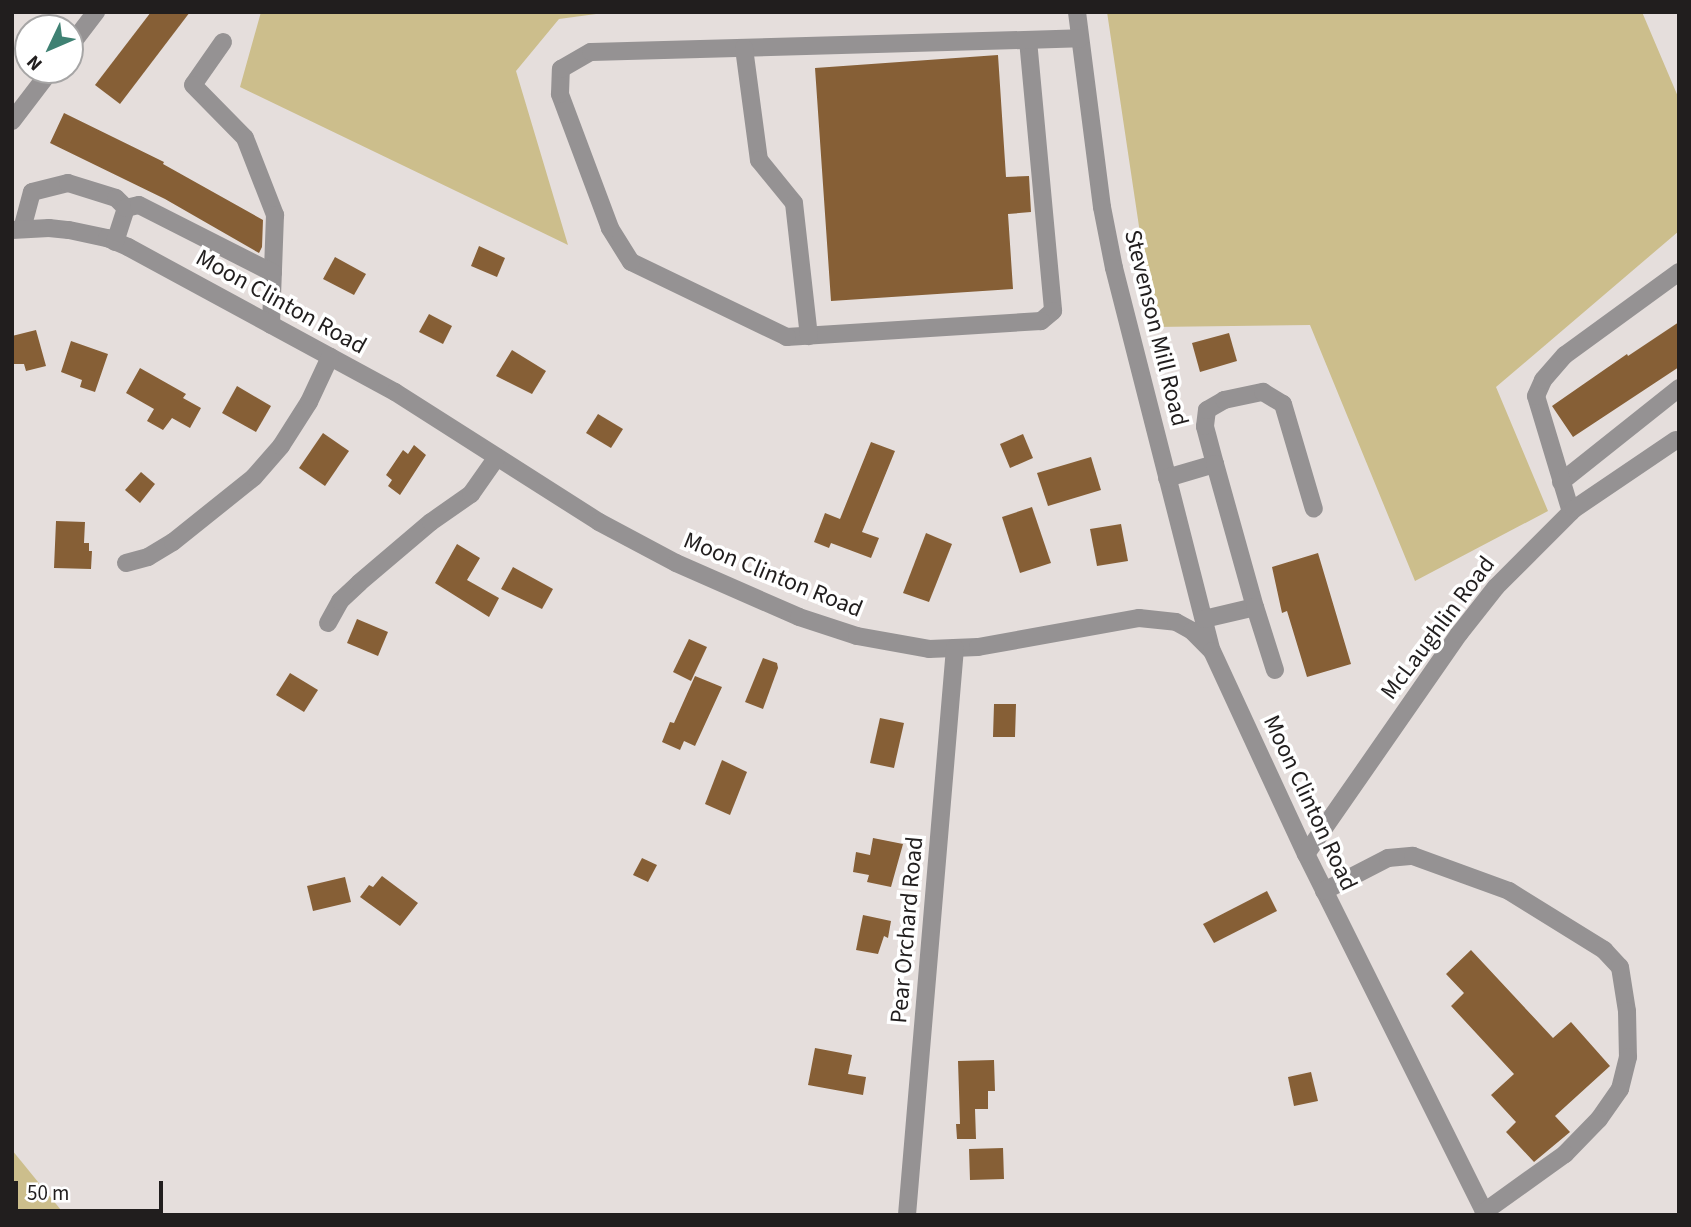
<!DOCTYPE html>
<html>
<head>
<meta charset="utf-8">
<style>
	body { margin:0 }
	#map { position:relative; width:1691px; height:1227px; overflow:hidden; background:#e5dedc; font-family:"Source Sans 3",sans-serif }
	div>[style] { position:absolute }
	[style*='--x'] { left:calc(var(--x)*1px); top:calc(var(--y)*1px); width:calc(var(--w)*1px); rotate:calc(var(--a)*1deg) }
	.green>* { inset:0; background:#ccbe8c }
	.building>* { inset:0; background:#865f36 }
	.minor>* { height:18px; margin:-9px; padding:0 9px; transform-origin:9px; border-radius:9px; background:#959293 }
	span { translate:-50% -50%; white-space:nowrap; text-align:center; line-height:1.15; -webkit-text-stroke:7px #fff; paint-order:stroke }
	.street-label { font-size:24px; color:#211e1e }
	.frame { position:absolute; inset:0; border:14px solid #211e1e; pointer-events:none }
	.north { position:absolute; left:14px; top:14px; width:70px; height:70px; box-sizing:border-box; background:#fff; border:2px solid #a6a5a5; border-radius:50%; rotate:226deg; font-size:19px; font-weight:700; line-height:28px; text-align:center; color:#211e1e }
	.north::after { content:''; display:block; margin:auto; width:24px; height:32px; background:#3f8173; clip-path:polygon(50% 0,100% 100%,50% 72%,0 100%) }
	.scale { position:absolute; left:14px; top:1181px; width:149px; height:32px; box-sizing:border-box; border:4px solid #211e1e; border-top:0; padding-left:9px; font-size:21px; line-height:24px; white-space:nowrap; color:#211e1e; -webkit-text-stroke:5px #fff; paint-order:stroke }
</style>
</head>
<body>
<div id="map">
	<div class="green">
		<i style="clip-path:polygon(261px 12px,611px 12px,559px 19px,516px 71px,568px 245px,240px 87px)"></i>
		<i style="clip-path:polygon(1107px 12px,1642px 12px,1679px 99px,1679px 231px,1496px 387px,1548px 511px,1415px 581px,1310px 325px,1154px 327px)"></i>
		<i style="clip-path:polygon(12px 1150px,65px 1215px,12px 1215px)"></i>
	</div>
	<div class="building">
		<i style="clip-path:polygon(151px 12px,190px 12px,120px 104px,95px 85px)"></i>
		<i style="clip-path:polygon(998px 55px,1006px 177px,1029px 176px,1031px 212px,1008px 214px,1013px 289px,831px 301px,815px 68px)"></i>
		<i style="clip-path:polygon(64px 113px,164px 162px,163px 164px,263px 220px,262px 247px,259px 253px,165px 199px,50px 143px)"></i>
		<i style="clip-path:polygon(479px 246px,505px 258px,497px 277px,471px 266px)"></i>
		<i style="clip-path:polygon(335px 257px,366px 274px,354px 295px,323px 279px)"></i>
		<i style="clip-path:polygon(429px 314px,452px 326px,443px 344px,419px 332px)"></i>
		<i style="clip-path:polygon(1679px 322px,1679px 367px,1573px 437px,1552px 406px,1627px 354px,1628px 356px)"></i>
		<i style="clip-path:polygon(36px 330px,46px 366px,26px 371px,24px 364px,12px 364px,12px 336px)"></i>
		<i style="clip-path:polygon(1229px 333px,1237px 361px,1200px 372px,1192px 343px)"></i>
		<i style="clip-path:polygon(71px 341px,108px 354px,95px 392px,80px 387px,82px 380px,61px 372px)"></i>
		<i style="clip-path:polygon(512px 350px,546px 371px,532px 394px,496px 376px)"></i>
		<i style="clip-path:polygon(140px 368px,186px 394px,183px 398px,201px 408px,190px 428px,172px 418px,163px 430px,147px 421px,154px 409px,126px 393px)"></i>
		<i style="clip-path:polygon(237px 386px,271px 406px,256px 432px,222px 413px)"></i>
		<i style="clip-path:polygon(598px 414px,623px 429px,611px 448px,586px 433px)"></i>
		<i style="clip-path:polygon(323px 433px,349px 451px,325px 486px,299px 468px)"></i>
		<i style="clip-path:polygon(1023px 434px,1033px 458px,1010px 468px,1000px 444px)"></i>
		<i style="clip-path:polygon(871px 442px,895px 451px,862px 532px,879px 538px,871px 558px,831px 543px,829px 548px,814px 542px,825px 513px,840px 519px)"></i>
		<i style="clip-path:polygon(414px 445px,426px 455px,400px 495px,388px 486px,392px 480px,386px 475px,403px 450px,408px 454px)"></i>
		<i style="clip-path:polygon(1091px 457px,1101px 490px,1048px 506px,1037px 473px)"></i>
		<i style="clip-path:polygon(141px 472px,155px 484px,140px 503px,125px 490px)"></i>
		<i style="clip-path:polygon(1032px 507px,1051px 563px,1020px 573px,1002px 517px)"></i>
		<i style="clip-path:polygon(56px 521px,85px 522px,84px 543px,89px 543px,89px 551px,92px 551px,91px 569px,54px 568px)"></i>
		<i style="clip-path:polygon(1121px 524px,1128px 561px,1097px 566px,1090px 529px)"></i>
		<i style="clip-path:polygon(926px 533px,952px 544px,929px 602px,903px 593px)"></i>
		<i style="clip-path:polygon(457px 544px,480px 558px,467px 580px,499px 598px,489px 617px,435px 583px)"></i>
		<i style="clip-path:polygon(1318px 553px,1351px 664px,1307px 677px,1287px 611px,1282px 613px,1272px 567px)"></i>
		<i style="clip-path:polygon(513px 567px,553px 589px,542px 609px,501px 589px)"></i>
		<i style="clip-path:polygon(357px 619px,388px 632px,378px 656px,347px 643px)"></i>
		<i style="clip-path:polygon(689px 639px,707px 647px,691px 681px,673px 672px)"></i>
		<i style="clip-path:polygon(763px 658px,777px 663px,778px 668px,763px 709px,745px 702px)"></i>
		<i style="clip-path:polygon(290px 673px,318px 690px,304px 712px,276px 695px)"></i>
		<i style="clip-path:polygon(695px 676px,722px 687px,695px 746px,684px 741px,680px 750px,662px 742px,670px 722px,674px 723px)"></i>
		<i style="clip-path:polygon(994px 704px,1016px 704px,1015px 737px,993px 737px)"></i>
		<i style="clip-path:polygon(880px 718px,904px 723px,894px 768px,870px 763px)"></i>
		<i style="clip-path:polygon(722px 760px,747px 772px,730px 815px,705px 804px)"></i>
		<i style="clip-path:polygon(873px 838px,903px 844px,891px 887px,867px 882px,869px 875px,853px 872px,856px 852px,870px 855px)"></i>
		<i style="clip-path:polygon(642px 858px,657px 865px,648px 882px,633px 875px)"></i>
		<i style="clip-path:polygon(382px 876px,418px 903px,400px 926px,360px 897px,369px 885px,373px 887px)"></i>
		<i style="clip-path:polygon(345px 877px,351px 902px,313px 911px,307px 886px)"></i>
		<i style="clip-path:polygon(1267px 891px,1277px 911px,1214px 943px,1203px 924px)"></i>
		<i style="clip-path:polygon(863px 915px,891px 921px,888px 938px,884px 936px,878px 954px,856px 950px)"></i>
		<i style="clip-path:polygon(1471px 950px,1553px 1038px,1571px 1022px,1610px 1066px,1555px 1116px,1570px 1132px,1534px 1162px,1506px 1132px,1516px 1122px,1491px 1095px,1514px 1074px,1451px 1006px,1464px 993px,1446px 974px)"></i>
		<i style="clip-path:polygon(815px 1048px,852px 1055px,848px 1074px,866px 1077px,863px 1095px,808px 1085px)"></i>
		<i style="clip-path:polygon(994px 1060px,995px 1091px,988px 1091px,988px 1109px,975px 1109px,976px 1139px,957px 1139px,956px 1124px,960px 1124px,958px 1061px)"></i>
		<i style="clip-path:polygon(1311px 1072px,1318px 1101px,1294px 1106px,1288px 1077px)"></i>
		<i style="clip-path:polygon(1003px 1148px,1004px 1179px,970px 1180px,969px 1149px)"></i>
	</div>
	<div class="minor">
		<i style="--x:1077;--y:12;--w:197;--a:82.7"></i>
		<i style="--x:1102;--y:207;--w:62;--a:78.9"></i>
		<i style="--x:1114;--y:268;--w:392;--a:75.7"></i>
		<i style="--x:1028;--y:40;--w:272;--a:84.7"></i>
		<i style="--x:1053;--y:311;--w:16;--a:140"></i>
		<i style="--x:1041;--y:321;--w:255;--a:176.4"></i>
		<i style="--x:787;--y:337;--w:173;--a:-154.3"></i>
		<i style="--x:631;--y:262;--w:40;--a:-122"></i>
		<i style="--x:610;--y:228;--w:143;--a:-110.5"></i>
		<i style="--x:560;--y:94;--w:25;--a:-88"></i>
		<i style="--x:561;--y:69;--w:34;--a:-30"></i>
		<i style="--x:591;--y:52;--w:489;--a:-1.6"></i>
		<i style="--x:223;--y:42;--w:52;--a:124.9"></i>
		<i style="--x:193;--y:85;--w:74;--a:45.5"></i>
		<i style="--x:245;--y:138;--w:83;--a:68.7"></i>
		<i style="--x:275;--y:215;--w:110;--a:92.1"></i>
		<i style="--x:70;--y:46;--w:43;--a:-52.6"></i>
		<i style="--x:744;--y:48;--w:113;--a:82.4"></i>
		<i style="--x:759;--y:160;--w:55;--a:50.9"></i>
		<i style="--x:794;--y:203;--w:134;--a:83.6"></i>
		<i style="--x:12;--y:121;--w:64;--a:-52.6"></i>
		<i style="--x:22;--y:229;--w:38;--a:-75"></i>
		<i style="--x:32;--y:192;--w:37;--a:-14"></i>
		<i style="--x:68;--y:183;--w:50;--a:17.4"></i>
		<i style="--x:116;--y:198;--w:14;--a:45"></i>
		<i style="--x:12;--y:230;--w:37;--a:-3"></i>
		<i style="--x:49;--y:228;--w:20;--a:6"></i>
		<i style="--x:69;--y:230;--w:39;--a:12"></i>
		<i style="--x:107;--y:238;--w:23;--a:23"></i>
		<i style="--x:128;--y:247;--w:304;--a:28.5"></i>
		<i style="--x:395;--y:392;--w:242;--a:32.5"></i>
		<i style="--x:599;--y:522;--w:87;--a:28"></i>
		<i style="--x:676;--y:563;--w:134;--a:23.7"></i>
		<i style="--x:799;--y:617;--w:61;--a:18.1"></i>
		<i style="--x:857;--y:636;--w:73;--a:10.2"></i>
		<i style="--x:929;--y:649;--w:49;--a:-2.3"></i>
		<i style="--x:978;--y:647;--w:164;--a:-10.2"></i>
		<i style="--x:1139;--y:618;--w:37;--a:6"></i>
		<i style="--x:1176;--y:622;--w:18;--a:29"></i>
		<i style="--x:1192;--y:631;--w:28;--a:45"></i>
		<i style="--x:1212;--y:651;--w:224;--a:65.2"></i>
		<i style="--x:1306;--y:854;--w:403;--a:63.5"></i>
		<i style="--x:115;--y:242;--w:36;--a:-72"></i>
		<i style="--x:126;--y:208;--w:13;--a:-13"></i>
		<i style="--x:139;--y:205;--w:150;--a:26.9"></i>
		<i style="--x:1215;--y:464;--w:39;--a:-105"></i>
		<i style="--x:1205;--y:426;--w:16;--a:-83"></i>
		<i style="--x:1207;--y:410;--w:20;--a:-30"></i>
		<i style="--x:1224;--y:400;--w:40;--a:-12"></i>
		<i style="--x:1263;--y:392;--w:23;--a:31"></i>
		<i style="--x:1283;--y:404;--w:109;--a:73.6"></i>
		<i style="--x:1167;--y:478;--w:50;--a:-16.3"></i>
		<i style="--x:1215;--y:464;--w:148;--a:74.4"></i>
		<i style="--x:1561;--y:482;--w:151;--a:-38.5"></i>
		<i style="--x:1571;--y:512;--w:121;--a:-106.8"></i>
		<i style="--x:1536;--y:396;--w:17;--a:-66"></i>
		<i style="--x:1543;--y:380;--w:33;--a:-49"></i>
		<i style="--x:1565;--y:355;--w:141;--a:-36.1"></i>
		<i style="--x:126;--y:563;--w:23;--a:-15"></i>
		<i style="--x:148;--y:557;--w:29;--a:-31"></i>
		<i style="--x:173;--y:542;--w:104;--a:-38.7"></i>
		<i style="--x:254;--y:477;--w:41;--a:-48.9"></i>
		<i style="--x:281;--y:446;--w:52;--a:-57.5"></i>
		<i style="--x:309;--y:402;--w:50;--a:-65"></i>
		<i style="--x:1204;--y:619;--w:52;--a:-13.2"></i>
		<i style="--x:1255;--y:607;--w:66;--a:72.4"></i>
		<i style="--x:328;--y:623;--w:25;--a:-61"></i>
		<i style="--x:340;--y:601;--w:26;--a:-43"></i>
		<i style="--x:359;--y:583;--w:94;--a:-40.3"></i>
		<i style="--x:431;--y:522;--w:49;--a:-35"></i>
		<i style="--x:471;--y:494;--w:45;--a:-54.9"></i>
		<i style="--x:1306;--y:854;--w:268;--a:-55.2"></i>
		<i style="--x:1459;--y:634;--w:60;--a:-51.8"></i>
		<i style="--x:1496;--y:587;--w:110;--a:-45"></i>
		<i style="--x:1574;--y:509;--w:123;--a:-34.1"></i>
		<i style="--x:1324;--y:891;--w:72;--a:-27.3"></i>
		<i style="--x:1388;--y:858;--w:25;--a:-5"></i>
		<i style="--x:1413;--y:856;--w:102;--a:20"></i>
		<i style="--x:1509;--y:891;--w:112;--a:31.8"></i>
		<i style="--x:1604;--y:950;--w:23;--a:47"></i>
		<i style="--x:1620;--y:967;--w:45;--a:81"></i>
		<i style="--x:1627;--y:1011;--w:46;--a:88.8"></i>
		<i style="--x:1628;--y:1057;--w:33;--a:104"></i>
		<i style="--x:1620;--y:1089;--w:37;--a:125"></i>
		<i style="--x:1599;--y:1119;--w:49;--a:134.2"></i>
		<i style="--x:1565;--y:1154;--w:100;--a:144.4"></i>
		<i style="--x:907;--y:1215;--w:569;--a:-85.16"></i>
	</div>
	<div class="street-label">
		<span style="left:281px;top:302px;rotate:29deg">Moon Clinton Road</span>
		<span style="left:1156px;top:328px;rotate:76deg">Stevenson Mill Road</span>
		<span style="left:773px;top:575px;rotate:22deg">Moon Clinton Road</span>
		<span style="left:1438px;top:628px;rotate:-53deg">McLaughlin Road</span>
		<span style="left:1310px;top:803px;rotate:65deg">Moon Clinton Road</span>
		<span style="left:907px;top:930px;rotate:-85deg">Pear Orchard Road</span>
	</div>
	<div class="frame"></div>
	<div class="north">N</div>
	<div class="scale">50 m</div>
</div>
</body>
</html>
